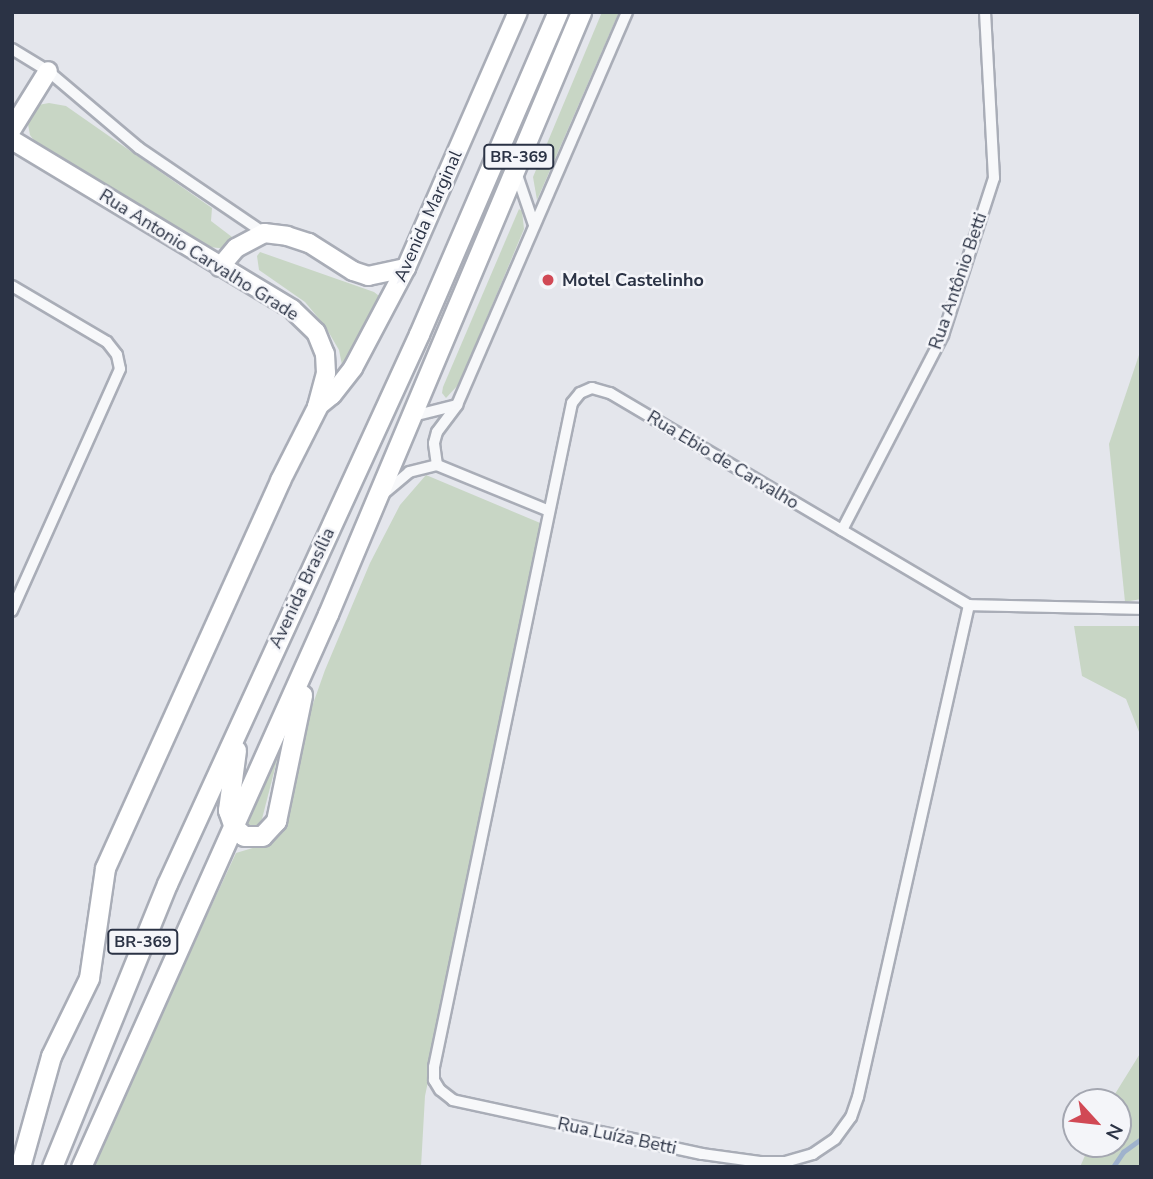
<!DOCTYPE html>
<html>
<head>
<meta charset="utf-8">
<style>
	body { margin:0 }
	#map { position:relative; width:1153px; height:1179px; overflow:hidden; background:#e4e6ec; font-family:"Nunito Sans",sans-serif }
	div>[style] { position:absolute }
	[style*='--x'] { left:calc(var(--x)*1px); top:calc(var(--y)*1px); width:calc(var(--w)*1px); rotate:calc(var(--a)*1deg) }
	.green>* { inset:0; background:#c8d6c5 }
	.stream>* { height:4.5px; margin:-2.25px; padding:0 2.25px; transform-origin:2.25px; border-radius:2.25px; background:#9fb2cc }
	.roads { filter:drop-shadow(2px 0 #a9adb7) drop-shadow(-2px 0 #a9adb7) drop-shadow(0 2px #a9adb7) drop-shadow(0 -2px #a9adb7) }
	.minor>* { height:10px; margin:-5px; padding:0 5px; transform-origin:5px; border-radius:5px; background:#f7f8fa }
	.primary>* { height:18px; margin:-9px; padding:0 9px; transform-origin:9px; border-radius:9px; background:#fff }
	.trunk>* { height:19px; margin:-9.5px; padding:0 9.5px; transform-origin:9.5px; border-radius:9.5px; background:#fff }
	.dots>* { width:19px; height:19px; translate:-50% -50%; box-sizing:border-box; border:4px solid #f4f5f9; border-radius:50% }
	span { translate:-50% -50%; white-space:nowrap; text-align:center; line-height:1.15; -webkit-text-stroke:5px #f4f5f9; paint-order:stroke }
	.shield-label span { padding:2px 5px; background:#f4f5f9; border:2px solid; border-radius:5px; -webkit-text-stroke-width:0 }
	.shield-label { font-size:16px; color:#2b3345; font-weight:700 }
	.street-label { font-size:18px; color:#2b3345 }
	.poi-label { font-size:18px; color:#2b3345; font-weight:700 }
	.left { translate:0 -50%; text-align:left }
	.frame { position:absolute; inset:0; border:14px solid #2b3345; pointer-events:none }
	.north { position:absolute; left:1062px; top:1088px; width:70px; height:70px; box-sizing:border-box; background:#f4f5f9; border:2px solid #a4a7b1; border-radius:50%; rotate:117deg; font-size:19px; font-weight:700; line-height:28px; text-align:center; color:#2b3345 }
	.north::after { content:''; display:block; margin:auto; width:24px; height:32px; background:#d14955; clip-path:polygon(50% 0,100% 100%,50% 72%,0 100%) }
</style>
</head>
<body>
<div id="map">
	<div class="green">
		<i style="clip-path:polygon(602px 12px,619px 12px,537px 200px,533px 177px)"></i>
		<i style="clip-path:polygon(49px 103px,66px 106px,212px 208px,211px 221px,232px 237px,227px 249px,210px 247px,157px 222px,38px 146px,30px 135px,27px 119px,38px 105px)"></i>
		<i style="clip-path:polygon(519px 209px,522px 211px,524px 229px,459px 384px,446px 398px,442px 393px,443px 387px)"></i>
		<i style="clip-path:polygon(260px 252px,374px 292px,383px 299px,342px 365px,339px 350px,325px 326px,305px 302px,259px 270px,257px 256px)"></i>
		<i style="clip-path:polygon(1141px 349px,1141px 599px,1125px 602px,1109px 444px)"></i>
		<i style="clip-path:polygon(426px 475px,545px 525px,425px 1096px,421px 1167px,90px 1167px,236px 853px,263px 845px,325px 670px,370px 563px,400px 505px)"></i>
		<i style="clip-path:polygon(1074px 626px,1141px 626px,1141px 737px,1126px 699px,1082px 676px)"></i>
		<i style="clip-path:polygon(282px 741px,262px 819px,255px 828px,249px 828px,246px 825px)"></i>
		<i style="clip-path:polygon(1141px 1052px,1141px 1167px,1080px 1167px,1090px 1144px,1118px 1144px,1118px 1102px,1110px 1102px)"></i>
	</div>
	<div class="stream">
		<i style="--x:1113;--y:1167;--w:18;--a:-56"></i>
		<i style="--x:1123;--y:1152;--w:22;--a:-36"></i>
	</div>
	<div class="roads">
		<div class="minor">
			<i style="--x:12;--y:49;--w:42;--a:31.4"></i>
			<i style="--x:48;--y:71;--w:119;--a:40.2"></i>
			<i style="--x:139;--y:148;--w:151;--a:34.2"></i>
			<i style="--x:516;--y:172;--w:56;--a:71.2"></i>
			<i style="--x:12;--y:286;--w:110;--a:30.5"></i>
			<i style="--x:107;--y:342;--w:16;--a:52"></i>
			<i style="--x:117;--y:355;--w:14;--a:78"></i>
			<i style="--x:120;--y:369;--w:265;--a:114.1"></i>
			<i style="--x:413;--y:416;--w:45;--a:-14"></i>
			<i style="--x:437;--y:465;--w:22;--a:-98"></i>
			<i style="--x:434;--y:443;--w:11;--a:-75"></i>
			<i style="--x:437;--y:432;--w:34;--a:-53"></i>
			<i style="--x:457;--y:405;--w:428;--a:-66.6"></i>
			<i style="--x:382;--y:495;--w:35;--a:-40"></i>
			<i style="--x:409;--y:472;--w:29;--a:-14"></i>
			<i style="--x:437;--y:465;--w:121;--a:22.3"></i>
			<i style="--x:842;--y:530;--w:220;--a:-62.6"></i>
			<i style="--x:943;--y:335;--w:165;--a:-72"></i>
			<i style="--x:994;--y:178;--w:166;--a:-93.1"></i>
			<i style="--x:969;--y:605;--w:504;--a:102.71"></i>
			<i style="--x:858;--y:1097;--w:21;--a:109"></i>
			<i style="--x:851;--y:1117;--w:27;--a:126"></i>
			<i style="--x:835;--y:1139;--w:27;--a:146"></i>
			<i style="--x:813;--y:1154;--w:29;--a:164"></i>
			<i style="--x:785;--y:1162;--w:25;--a:180"></i>
			<i style="--x:760;--y:1162;--w:59;--a:-172.1"></i>
			<i style="--x:702;--y:1154;--w:255;--a:-167.8"></i>
			<i style="--x:453;--y:1100;--w:16;--a:-142"></i>
			<i style="--x:440;--y:1090;--w:12;--a:-121"></i>
			<i style="--x:434;--y:1080;--w:13;--a:-90"></i>
			<i style="--x:434;--y:1067;--w:678;--a:-78.26"></i>
			<i style="--x:572;--y:403;--w:13;--a:-51"></i>
			<i style="--x:580;--y:393;--w:13;--a:-23"></i>
			<i style="--x:592;--y:388;--w:19;--a:16"></i>
			<i style="--x:610;--y:393;--w:417;--a:30.6"></i>
			<i style="--x:969;--y:605;--w:172;--a:1.3"></i>
		</div>
		<div class="primary">
			<i style="--x:12;--y:129;--w:68;--a:-58.2"></i>
			<i style="--x:12;--y:140;--w:327;--a:31.1"></i>
			<i style="--x:292;--y:309;--w:33;--a:44"></i>
			<i style="--x:316;--y:332;--w:24;--a:68"></i>
			<i style="--x:325;--y:354;--w:19;--a:87"></i>
			<i style="--x:326;--y:373;--w:35;--a:105"></i>
			<i style="--x:220;--y:267;--w:25;--a:-50"></i>
			<i style="--x:236;--y:248;--w:32;--a:-28"></i>
			<i style="--x:264;--y:233;--w:23;--a:7"></i>
			<i style="--x:287;--y:236;--w:23;--a:18"></i>
			<i style="--x:309;--y:243;--w:52;--a:32.5"></i>
			<i style="--x:353;--y:271;--w:16;--a:18"></i>
			<i style="--x:368;--y:276;--w:39;--a:-12"></i>
			<i style="--x:317;--y:407;--w:19;--a:-39"></i>
			<i style="--x:332;--y:395;--w:34;--a:-52"></i>
			<i style="--x:353;--y:368;--w:113;--a:-62.1"></i>
			<i style="--x:406;--y:268;--w:279;--a:-66.4"></i>
		</div>
		<div class="trunk">
			<i style="--x:236;--y:750;--w:61;--a:97.6"></i>
			<i style="--x:228;--y:810;--w:18;--a:71"></i>
			<i style="--x:234;--y:827;--w:13;--a:42"></i>
			<i style="--x:244;--y:836;--w:18;--a:0"></i>
			<i style="--x:262;--y:836;--w:21;--a:-47"></i>
			<i style="--x:276;--y:821;--w:129;--a:-78.3"></i>
			<i style="--x:20;--y:1167;--w:115;--a:-74.4"></i>
			<i style="--x:51;--y:1056;--w:87;--a:-64"></i>
			<i style="--x:89;--y:978;--w:111;--a:-81.7"></i>
			<i style="--x:105;--y:868;--w:426;--a:-65.7"></i>
			<i style="--x:280;--y:480;--w:82;--a:-63.1"></i>
			<i style="--x:52;--y:1167;--w:305;--a:-67.9"></i>
			<i style="--x:167;--y:884;--w:605;--a:-65.38"></i>
			<i style="--x:419;--y:334;--w:351;--a:-66.7"></i>
			<i style="--x:81;--y:1167;--w:606;--a:-65.93"></i>
			<i style="--x:328;--y:614;--w:653;--a:-67.2"></i>
		</div>
	</div>
	<div class="dots">
		<i style="left:548px;top:280px;background:#d14955"></i>
	</div>
	<div class="shield-label">
		<span style="left:519px;top:157px">BR-369</span>
		<span style="left:143px;top:942px">BR-369</span>
	</div>
	<div class="street-label">
		<span style="left:428px;top:216px;rotate:-66deg">Avenida Marginal</span>
		<span style="left:199px;top:255px;rotate:32deg">Rua Antonio Carvalho Grade</span>
		<span style="left:958px;top:281px;rotate:-71deg">Rua Antônio Betti</span>
		<span style="left:723px;top:460px;rotate:31deg">Rua Ebio de Carvalho</span>
		<span style="left:302px;top:588px;rotate:-65deg">Avenida Brasília</span>
		<span style="left:617px;top:1136px;rotate:12deg">Rua Luíza Betti</span>
	</div>
	<div class="poi-label">
		<span class="left" style="left:562px;top:280px">Motel Castelinho</span>
	</div>
	<div class="frame"></div>
	<div class="north">N</div>
</div>
</body>
</html>
